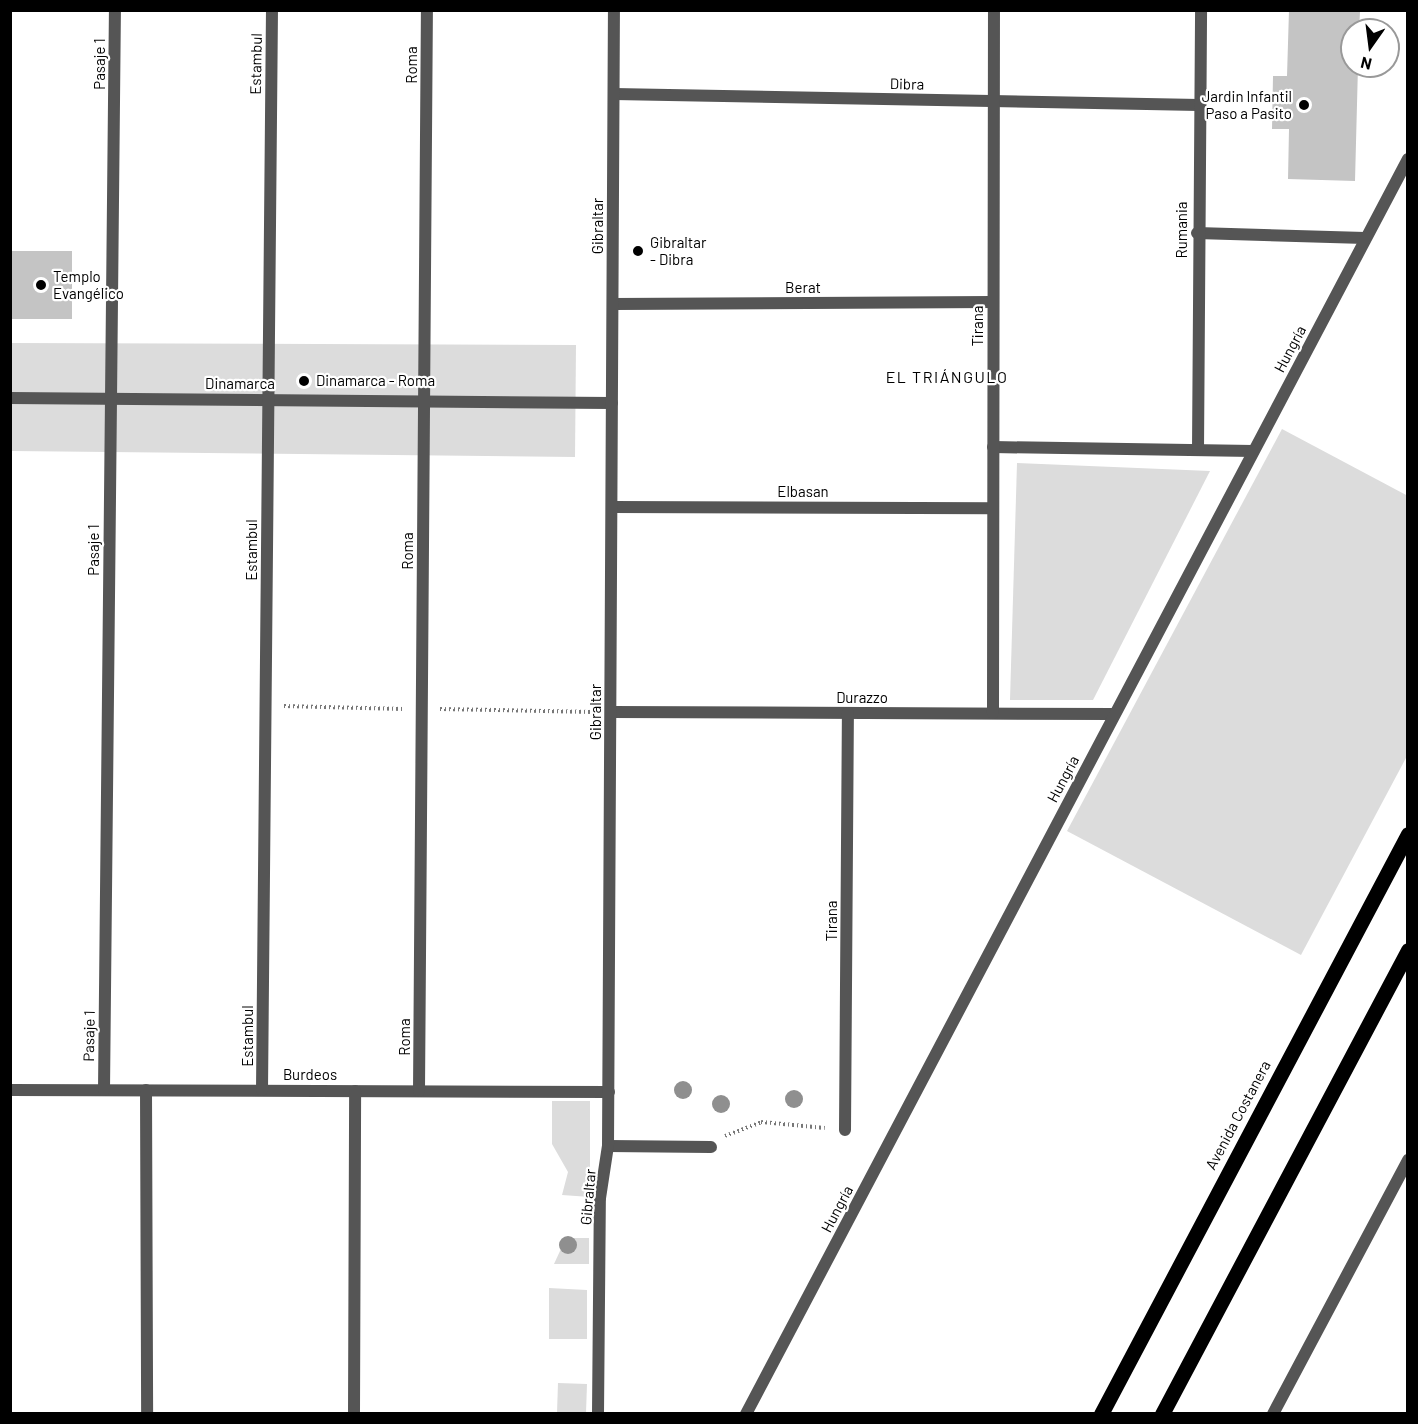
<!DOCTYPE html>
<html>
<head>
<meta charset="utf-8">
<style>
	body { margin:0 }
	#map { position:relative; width:1418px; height:1424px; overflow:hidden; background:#fff; font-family:Barlow,sans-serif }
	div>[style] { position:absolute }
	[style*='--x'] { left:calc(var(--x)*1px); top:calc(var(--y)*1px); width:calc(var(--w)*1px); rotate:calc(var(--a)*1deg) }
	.green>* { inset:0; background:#dcdcdc }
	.building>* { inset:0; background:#c4c4c4 }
	.path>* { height:4px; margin-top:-2px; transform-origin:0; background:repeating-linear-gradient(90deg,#777 0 1.5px,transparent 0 4.5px) }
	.lane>* { height:12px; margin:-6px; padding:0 6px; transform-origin:6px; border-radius:6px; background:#555 }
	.street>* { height:12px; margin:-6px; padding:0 6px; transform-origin:6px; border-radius:6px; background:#555 }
	.primary>* { height:15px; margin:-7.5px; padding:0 7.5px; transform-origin:7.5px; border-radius:7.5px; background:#000 }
	.trees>* { width:18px; height:18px; margin:-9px; border-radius:50%; background:#8f8f8f }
	.dots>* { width:16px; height:16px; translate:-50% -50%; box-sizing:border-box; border:3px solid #fff; border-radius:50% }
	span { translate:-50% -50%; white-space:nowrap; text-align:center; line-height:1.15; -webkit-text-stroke:4.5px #fff; paint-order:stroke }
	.street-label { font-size:15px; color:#000 }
	.poi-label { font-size:15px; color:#000 }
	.right { translate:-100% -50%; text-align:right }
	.left { translate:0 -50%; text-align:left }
	.neighbourhood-label { font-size:16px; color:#000; letter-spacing:1.5px }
	.frame { position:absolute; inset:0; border:12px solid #000; pointer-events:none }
	.north { position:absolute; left:1340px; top:18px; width:60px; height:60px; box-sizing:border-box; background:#fff; border:2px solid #999; border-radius:50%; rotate:194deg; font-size:16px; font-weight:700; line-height:24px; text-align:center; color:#000 }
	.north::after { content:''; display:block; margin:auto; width:21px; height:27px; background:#000; clip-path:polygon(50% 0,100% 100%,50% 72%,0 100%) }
</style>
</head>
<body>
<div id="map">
	<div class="green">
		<i style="clip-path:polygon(11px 343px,576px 345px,575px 457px,11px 451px)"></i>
		<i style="clip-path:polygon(1282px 429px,1408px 496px,1407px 756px,1301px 955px,1067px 831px)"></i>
		<i style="clip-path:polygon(1017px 463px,1210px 471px,1093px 700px,1010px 700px)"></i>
		<i style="clip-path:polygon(552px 1101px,590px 1101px,590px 1197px,562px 1195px,568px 1172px,552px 1144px)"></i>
		<i style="clip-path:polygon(566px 1238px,589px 1238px,589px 1264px,554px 1264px)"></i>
		<i style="clip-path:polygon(549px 1288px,587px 1290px,587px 1339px,549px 1339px)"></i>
		<i style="clip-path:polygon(558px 1383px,587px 1384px,586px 1413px,557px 1413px)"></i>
	</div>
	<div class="building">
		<i style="clip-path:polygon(1289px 10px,1360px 12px,1359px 30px,1352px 30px,1352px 66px,1358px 66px,1355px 181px,1288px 179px,1289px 129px,1272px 129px,1273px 76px,1287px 76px)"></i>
		<i style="clip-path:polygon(10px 251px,72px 251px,72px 319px,10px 319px)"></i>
	</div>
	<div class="path">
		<i style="--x:284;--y:706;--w:119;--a:1.4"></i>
		<i style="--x:440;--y:709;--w:152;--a:1.1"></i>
		<i style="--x:725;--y:1136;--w:39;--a:-21"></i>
		<i style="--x:761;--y:1122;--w:64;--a:5.4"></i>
	</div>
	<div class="lane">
		<i style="--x:1273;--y:1414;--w:288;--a:-62"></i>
	</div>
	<div class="street">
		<i style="--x:614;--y:94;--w:585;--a:1.08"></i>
		<i style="--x:1197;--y:233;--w:168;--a:1.7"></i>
		<i style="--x:613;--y:304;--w:380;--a:-0.3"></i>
		<i style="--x:10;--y:398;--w:602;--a:0.48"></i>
		<i style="--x:993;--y:447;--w:260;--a:0.9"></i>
		<i style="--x:1198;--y:450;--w:440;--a:-89.6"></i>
		<i style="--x:612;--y:507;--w:381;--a:0.2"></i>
		<i style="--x:611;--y:712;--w:503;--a:0.23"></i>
		<i style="--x:993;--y:713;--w:703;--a:-89.92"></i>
		<i style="--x:10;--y:1090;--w:599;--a:0.19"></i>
		<i style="--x:104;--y:1090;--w:1080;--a:-89.42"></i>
		<i style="--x:146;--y:1090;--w:324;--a:89.8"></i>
		<i style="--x:262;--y:1090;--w:1080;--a:-89.47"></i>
		<i style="--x:419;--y:1091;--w:1081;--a:-89.58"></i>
		<i style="--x:845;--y:1130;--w:417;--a:-89.6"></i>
		<i style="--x:608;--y:1146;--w:103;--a:0.6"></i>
		<i style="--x:354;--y:1414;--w:323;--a:-89.8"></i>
		<i style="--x:598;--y:1414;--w:216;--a:-89.5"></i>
		<i style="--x:600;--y:1198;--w:53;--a:-81.3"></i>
		<i style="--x:608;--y:1146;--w:1136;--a:-89.7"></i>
		<i style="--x:746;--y:1414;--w:1419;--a:-62.19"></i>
	</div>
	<div class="primary">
		<i style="--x:1101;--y:1414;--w:656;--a:-62.11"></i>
		<i style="--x:1162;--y:1414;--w:525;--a:-62.07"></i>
	</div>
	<div class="trees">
		<i style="left:683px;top:1090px"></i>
		<i style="left:794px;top:1099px"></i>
		<i style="left:721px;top:1104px"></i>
		<i style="left:568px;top:1245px"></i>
	</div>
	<div class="dots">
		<i style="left:1304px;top:105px;background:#000"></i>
		<i style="left:638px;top:251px;background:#000"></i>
		<i style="left:41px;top:285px;background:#000"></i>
		<i style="left:304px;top:381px;background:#000"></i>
	</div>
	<div class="street-label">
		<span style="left:100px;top:64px;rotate:-90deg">Pasaje 1</span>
		<span style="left:256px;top:64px;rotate:-89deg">Estambul</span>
		<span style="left:412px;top:65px;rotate:-90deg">Roma</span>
		<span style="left:907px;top:84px;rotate:1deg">Dibra</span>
		<span style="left:598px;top:226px;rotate:-90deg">Gibraltar</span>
		<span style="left:1182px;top:230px;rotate:-90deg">Rumania</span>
		<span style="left:803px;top:288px">Berat</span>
		<span style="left:978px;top:326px;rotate:-90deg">Tirana</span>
		<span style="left:1290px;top:349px;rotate:-62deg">Hungría</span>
		<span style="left:240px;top:384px">Dinamarca</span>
		<span style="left:803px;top:492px">Elbasan</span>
		<span style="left:94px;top:550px;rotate:-90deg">Pasaje 1</span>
		<span style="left:252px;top:550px;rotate:-90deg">Estambul</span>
		<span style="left:408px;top:551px;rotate:-90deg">Roma</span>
		<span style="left:862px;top:698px">Durazzo</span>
		<span style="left:596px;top:712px;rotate:-90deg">Gibraltar</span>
		<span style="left:1063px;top:779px;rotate:-62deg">Hungría</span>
		<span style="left:832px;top:921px;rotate:-90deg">Tirana</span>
		<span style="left:89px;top:1036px;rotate:-89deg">Pasaje 1</span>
		<span style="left:248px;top:1036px;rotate:-90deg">Estambul</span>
		<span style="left:405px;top:1037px;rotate:-90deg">Roma</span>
		<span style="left:310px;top:1075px">Burdeos</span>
		<span style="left:1238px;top:1115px;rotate:-62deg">Avenida Costanera</span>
		<span style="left:588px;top:1197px;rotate:-85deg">Gibraltar</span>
		<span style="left:837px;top:1209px;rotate:-62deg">Hungría</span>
	</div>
	<div class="poi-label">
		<span class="right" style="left:1292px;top:105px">Jardin Infantil<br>Paso a Pasito</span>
		<span class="left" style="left:650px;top:251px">Gibraltar<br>- Dibra</span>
		<span class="left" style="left:53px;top:285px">Templo<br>Evangélico</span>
		<span class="left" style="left:316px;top:381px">Dinamarca - Roma</span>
	</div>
	<div class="neighbourhood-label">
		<span style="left:947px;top:377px">EL TRIÁNGULO</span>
	</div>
	<div class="frame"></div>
	<div class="north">N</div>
</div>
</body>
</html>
